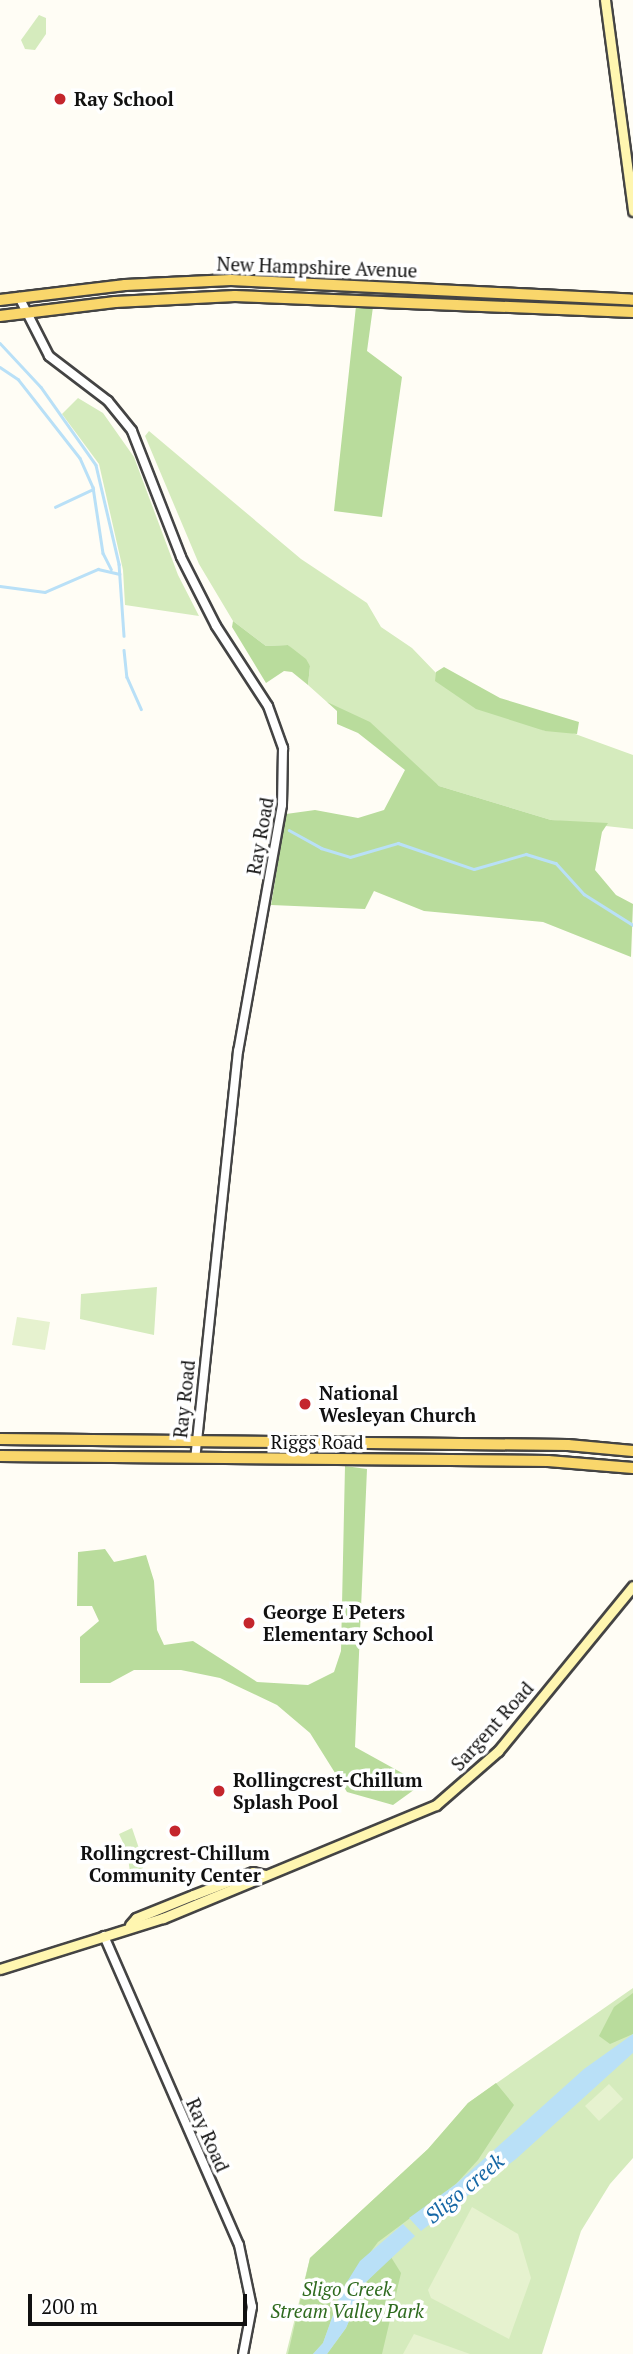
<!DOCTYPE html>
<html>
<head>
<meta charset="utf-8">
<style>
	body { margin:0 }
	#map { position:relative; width:633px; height:2354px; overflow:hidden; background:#fffdf5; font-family:"PT Serif",serif }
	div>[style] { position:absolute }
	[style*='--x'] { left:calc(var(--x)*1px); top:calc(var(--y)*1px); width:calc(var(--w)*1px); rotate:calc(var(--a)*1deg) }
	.green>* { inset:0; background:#d5ebbd }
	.forest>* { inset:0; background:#b9dc9c }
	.pitch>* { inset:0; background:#e6f2cf }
	.water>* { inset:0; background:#b9e0f7 }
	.stream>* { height:2.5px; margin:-1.25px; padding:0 1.25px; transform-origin:1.25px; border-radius:1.25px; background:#b9e0f7 }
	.roads { filter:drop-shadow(2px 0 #444) drop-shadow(-2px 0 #444) drop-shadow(0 2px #444) drop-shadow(0 -2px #444) }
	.tertiary>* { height:8px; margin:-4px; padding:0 4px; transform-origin:4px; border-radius:4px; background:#fff }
	.secondary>* { height:9px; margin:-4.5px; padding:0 4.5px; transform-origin:4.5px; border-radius:4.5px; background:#fff6b0 }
	.primary>* { height:10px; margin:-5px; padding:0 5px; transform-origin:5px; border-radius:5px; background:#f9d66b }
	.dots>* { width:19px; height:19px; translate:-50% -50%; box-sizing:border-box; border:4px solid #fff; border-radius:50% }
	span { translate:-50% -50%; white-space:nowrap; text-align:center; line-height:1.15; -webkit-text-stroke:7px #fff; paint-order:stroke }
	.poi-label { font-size:19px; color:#111; font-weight:700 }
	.left { translate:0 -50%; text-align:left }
	.street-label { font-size:19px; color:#111 }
	.park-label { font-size:19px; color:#2f6b1f; font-style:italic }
	.water-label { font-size:21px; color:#1768a6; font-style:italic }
	.scale { position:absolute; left:28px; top:2294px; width:219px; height:32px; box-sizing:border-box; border:4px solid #111; border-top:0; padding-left:9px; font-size:21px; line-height:24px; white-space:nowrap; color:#111; -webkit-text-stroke:5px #fff; paint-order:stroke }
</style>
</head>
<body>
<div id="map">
	<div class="green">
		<i style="clip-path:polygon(39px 15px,46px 18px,46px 34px,35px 50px,25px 49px,21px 40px)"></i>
		<i style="clip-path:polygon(78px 398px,103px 413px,134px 457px,178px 575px,199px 616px,125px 605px,123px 570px,99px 464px,62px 414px)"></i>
		<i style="clip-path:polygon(149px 431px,301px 559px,367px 603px,381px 627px,412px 648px,438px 675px,545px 731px,567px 731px,633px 755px,633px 829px,551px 820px,439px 786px,327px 702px,308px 685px,310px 666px,288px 645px,266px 646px,233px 621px,199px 564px,145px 436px)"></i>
		<i style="clip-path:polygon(157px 1287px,154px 1335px,80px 1319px,81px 1294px)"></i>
		<i style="clip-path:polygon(132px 1828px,144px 1863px,140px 1877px,131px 1879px,127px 1851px,119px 1834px)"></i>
		<i style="clip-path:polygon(633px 1988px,633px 2158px,610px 2184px,581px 2231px,542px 2354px,286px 2354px,310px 2258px,428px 2149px,468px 2103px)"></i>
	</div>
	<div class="forest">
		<i style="clip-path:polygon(356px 306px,373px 307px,367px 351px,402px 377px,382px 517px,334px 511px)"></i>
		<i style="clip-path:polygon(233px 621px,266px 646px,288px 645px,306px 659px,310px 666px,308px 685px,292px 672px,284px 671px,266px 683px,232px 627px)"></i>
		<i style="clip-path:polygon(444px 667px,500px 698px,579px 722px,577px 734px,545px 731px,476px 709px,435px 681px,436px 672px)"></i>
		<i style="clip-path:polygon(327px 702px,370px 722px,439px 786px,551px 820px,608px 823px,602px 832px,595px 870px,616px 895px,633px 904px,631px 957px,543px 922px,424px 911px,374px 891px,365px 909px,271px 905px,286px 814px,315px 810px,358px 818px,384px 810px,405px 770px,358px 733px,337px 724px,337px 711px)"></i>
		<i style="clip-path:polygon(345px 1466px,367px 1469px,355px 1747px,422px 1784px,393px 1805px,347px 1792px,310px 1733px,277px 1705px,220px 1678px,181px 1670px,134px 1670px,110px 1683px,80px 1683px,80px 1637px,99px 1621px,92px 1606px,77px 1606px,78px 1552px,105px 1549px,114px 1562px,146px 1555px,154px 1581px,157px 1630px,164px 1645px,193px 1641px,257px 1682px,308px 1685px,334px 1672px,341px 1651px)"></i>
		<i style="clip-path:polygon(633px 1993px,633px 2034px,610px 2044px,599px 2036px,614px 2007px)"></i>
		<i style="clip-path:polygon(496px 2083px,514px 2105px,478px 2160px,456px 2184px,378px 2242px,342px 2290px,323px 2343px,313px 2354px,288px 2354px,310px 2258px,428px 2149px,468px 2103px)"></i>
		<i style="clip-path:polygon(391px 2257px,401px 2273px,382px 2354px,327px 2354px,346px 2328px,366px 2282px)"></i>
	</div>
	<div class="pitch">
		<i style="clip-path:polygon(17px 1317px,50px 1322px,45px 1350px,12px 1345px)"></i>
		<i style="clip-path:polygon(609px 2084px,623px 2099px,599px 2121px,585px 2106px)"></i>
		<i style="clip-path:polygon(472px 2207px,518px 2234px,531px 2278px,509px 2339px,431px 2298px,428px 2290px)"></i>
		<i style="clip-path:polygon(414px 2334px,470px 2354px,403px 2354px)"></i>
	</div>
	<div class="water">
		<i style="clip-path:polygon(633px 2034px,633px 2053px,516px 2159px,421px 2231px,409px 2218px,456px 2184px,584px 2069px)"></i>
		<i style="clip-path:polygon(403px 2224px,415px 2236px,366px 2282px,346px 2328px,327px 2354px,313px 2354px,323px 2343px,342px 2290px,360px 2261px)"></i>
	</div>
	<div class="stream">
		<i style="--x:0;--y:343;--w:60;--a:47"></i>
		<i style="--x:41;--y:387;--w:95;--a:54.8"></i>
		<i style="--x:96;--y:465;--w:102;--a:76.9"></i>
		<i style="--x:119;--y:564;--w:72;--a:86"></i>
		<i style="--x:0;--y:367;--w:22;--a:34"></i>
		<i style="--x:18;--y:379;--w:100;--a:51.9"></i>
		<i style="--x:80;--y:458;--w:32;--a:66"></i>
		<i style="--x:93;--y:487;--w:67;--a:81.4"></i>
		<i style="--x:103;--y:553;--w:18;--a:63"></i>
		<i style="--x:55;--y:507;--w:42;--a:-25.3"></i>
		<i style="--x:0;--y:586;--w:45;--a:7.6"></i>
		<i style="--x:45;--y:592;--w:58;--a:-23.5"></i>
		<i style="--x:98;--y:569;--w:22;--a:13"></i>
		<i style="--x:124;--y:650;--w:27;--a:84"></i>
		<i style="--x:127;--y:677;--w:35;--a:66"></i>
		<i style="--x:289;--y:830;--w:37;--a:29"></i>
		<i style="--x:321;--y:848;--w:30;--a:17"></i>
		<i style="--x:350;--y:857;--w:50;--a:-16.3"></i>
		<i style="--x:398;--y:843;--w:80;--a:18.9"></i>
		<i style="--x:474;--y:869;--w:54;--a:-16.1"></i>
		<i style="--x:526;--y:854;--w:31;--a:17"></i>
		<i style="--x:556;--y:863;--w:42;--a:47.9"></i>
		<i style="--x:584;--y:894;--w:58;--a:32.3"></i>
	</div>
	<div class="roads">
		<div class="tertiary">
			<i style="--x:19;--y:297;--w:66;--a:63"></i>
			<i style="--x:49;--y:356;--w:74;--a:37.3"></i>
			<i style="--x:108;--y:401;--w:38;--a:51"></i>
			<i style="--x:132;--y:431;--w:135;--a:68.7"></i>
			<i style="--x:181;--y:557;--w:77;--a:63.1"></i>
			<i style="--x:216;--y:626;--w:95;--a:57"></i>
			<i style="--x:268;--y:706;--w:45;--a:70.3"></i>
			<i style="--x:283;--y:748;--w:57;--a:91"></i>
			<i style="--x:282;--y:805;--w:250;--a:100.1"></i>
			<i style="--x:238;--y:1051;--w:409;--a:96"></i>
			<i style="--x:104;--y:1936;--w:337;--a:66.4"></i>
			<i style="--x:239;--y:2245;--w:63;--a:78.2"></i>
			<i style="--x:252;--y:2307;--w:48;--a:100.8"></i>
		</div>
		<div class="secondary">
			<i style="--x:605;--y:0;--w:213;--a:82.4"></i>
			<i style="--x:130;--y:1925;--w:9;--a:-49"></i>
			<i style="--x:136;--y:1918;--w:61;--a:-22"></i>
			<i style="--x:193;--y:1895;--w:64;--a:-21"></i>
			<i style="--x:253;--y:1872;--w:12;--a:14"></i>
			<i style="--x:0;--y:1969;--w:171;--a:-17.4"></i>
			<i style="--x:163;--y:1918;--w:295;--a:-22.5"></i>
			<i style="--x:436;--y:1805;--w:82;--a:-41.1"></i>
			<i style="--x:498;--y:1751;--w:213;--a:-50.7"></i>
		</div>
		<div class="primary">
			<i style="--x:0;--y:300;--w:126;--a:-6.8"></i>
			<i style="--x:125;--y:285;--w:106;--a:-2.7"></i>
			<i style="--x:231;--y:280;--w:402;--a:2.8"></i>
			<i style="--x:0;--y:316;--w:116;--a:-6.9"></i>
			<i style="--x:115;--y:302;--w:120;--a:-2.9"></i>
			<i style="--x:235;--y:296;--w:398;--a:2.3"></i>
			<i style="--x:0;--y:1439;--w:568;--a:0.61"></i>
			<i style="--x:568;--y:1445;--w:65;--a:5.3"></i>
			<i style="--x:0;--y:1456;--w:548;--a:0.52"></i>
			<i style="--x:548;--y:1461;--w:85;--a:4.7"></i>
		</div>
	</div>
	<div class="dots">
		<i style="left:60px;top:99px;background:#c4262e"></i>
		<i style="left:305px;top:1404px;background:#c4262e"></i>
		<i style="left:249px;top:1623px;background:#c4262e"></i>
		<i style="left:219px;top:1791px;background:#c4262e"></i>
		<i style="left:175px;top:1831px;background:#c4262e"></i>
	</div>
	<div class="poi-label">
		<span class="left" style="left:74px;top:99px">Ray School</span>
		<span class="left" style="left:319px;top:1404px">National<br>Wesleyan Church</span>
		<span class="left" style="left:263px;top:1623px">George E Peters<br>Elementary School</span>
		<span class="left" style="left:233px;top:1791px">Rollingcrest-Chillum<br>Splash Pool</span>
		<span style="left:175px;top:1864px">Rollingcrest-Chillum<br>Community Center</span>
	</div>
	<div class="street-label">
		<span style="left:317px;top:267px;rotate:2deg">New Hampshire Avenue</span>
		<span style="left:260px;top:836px;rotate:-80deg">Ray Road</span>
		<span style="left:184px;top:1399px;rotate:-84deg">Ray Road</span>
		<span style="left:317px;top:1442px">Riggs Road</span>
		<span style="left:492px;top:1726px;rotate:-48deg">Sargent Road</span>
		<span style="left:208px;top:2135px;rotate:66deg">Ray Road</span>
	</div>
	<div class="park-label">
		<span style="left:347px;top:2300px">Sligo Creek<br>Stream Valley Park</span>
	</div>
	<div class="water-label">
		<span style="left:464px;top:2188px;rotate:-40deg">Sligo creek</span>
	</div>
	<div class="scale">200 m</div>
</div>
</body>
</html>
